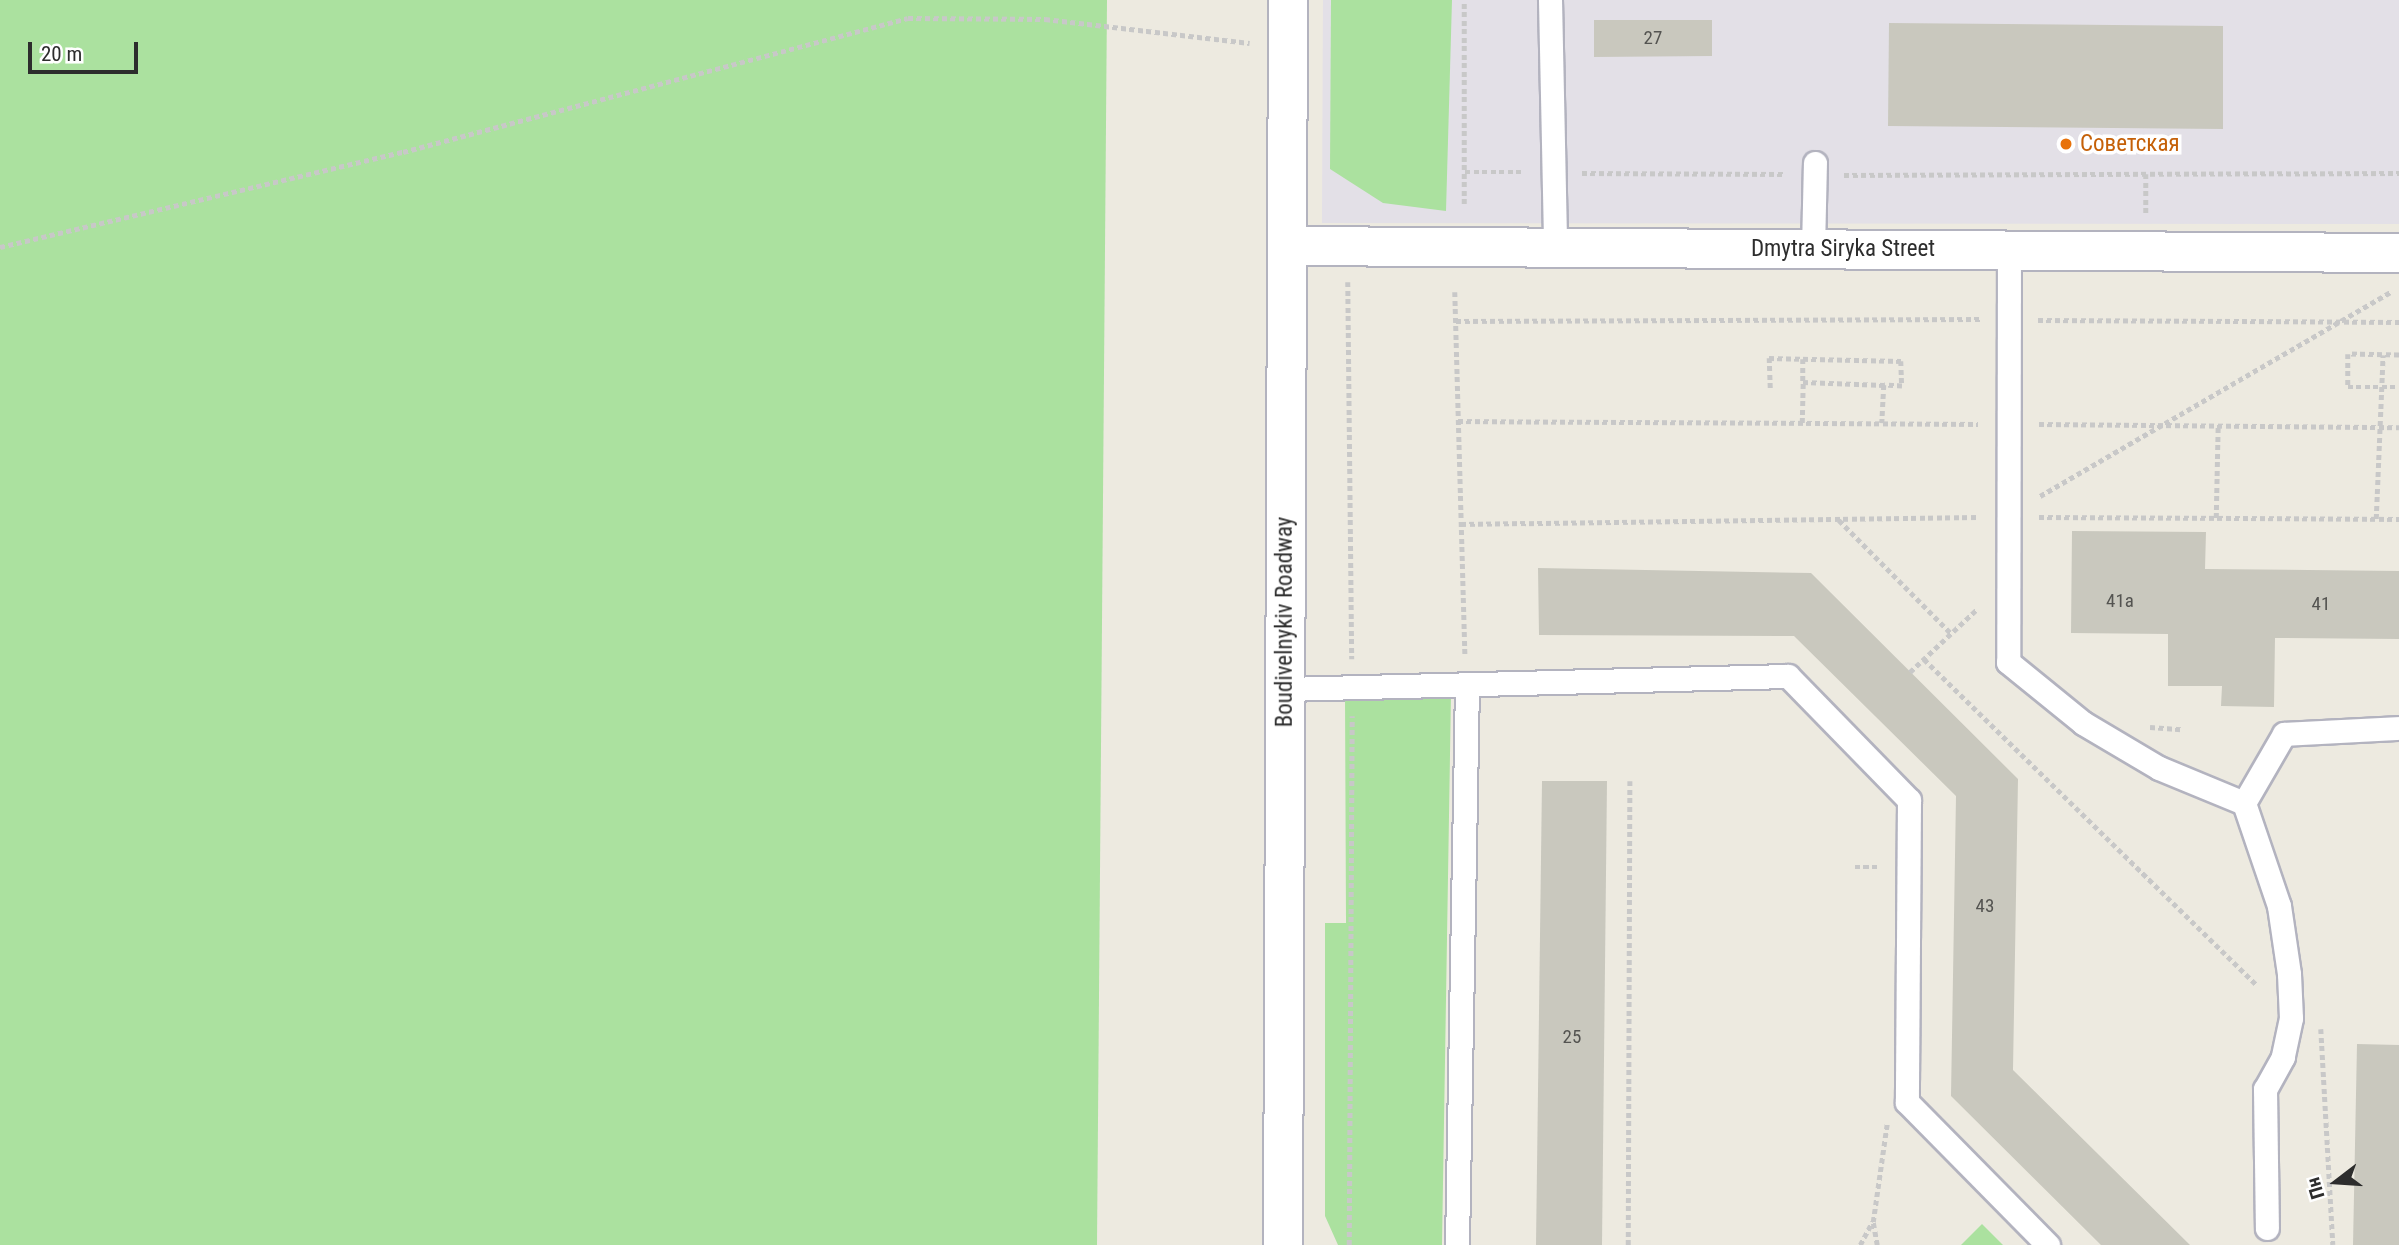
<!DOCTYPE html>
<html>
<head>
<meta charset="utf-8">
<style>
	body { margin:0 }
	#map { position:relative; width:2399px; height:1245px; overflow:hidden; background:#edeae0; font-family:"Roboto Condensed",sans-serif }
	div>[style] { position:absolute }
	[style*='--x'] { left:calc(var(--x)*1px); top:calc(var(--y)*1px); width:calc(var(--w)*1px); rotate:calc(var(--a)*1deg) }
	.industrial>* { inset:0; background:#e3e0e7 }
	.green>* { inset:0; background:#abe19f }
	.building>* { inset:0; background:#c9c8be }
	.path>* { height:4.5px; margin-top:-2.25px; transform-origin:0; background:repeating-linear-gradient(90deg,#c8c8c8 0 5px,transparent 0 8.5px) }
	.roads { filter:drop-shadow(2px 0 #b3b3bf) drop-shadow(-2px 0 #b3b3bf) drop-shadow(0 2px #b3b3bf) drop-shadow(0 -2px #b3b3bf) }
	.lane>* { height:23px; margin:-11.5px; padding:0 11.5px; transform-origin:11.5px; border-radius:11.5px; background:#fff }
	.secondary>* { height:38px; margin:-19px; padding:0 19px; transform-origin:19px; border-radius:19px; background:#fff }
	.dots>* { width:19px; height:19px; translate:-50% -50%; box-sizing:border-box; border:4px solid #fff; border-radius:50% }
	span { translate:-50% -50%; white-space:nowrap; text-align:center; line-height:1.15; -webkit-text-stroke:7px #fff; paint-order:stroke }
	.number-label { font-size:19px; color:#545451 }
	.number-label span { -webkit-text-stroke-width:0 }
	.food-label { font-size:23px; color:#c56008 }
	.left { translate:0 -50%; text-align:left }
	.street-label { font-size:23px; color:#2d2d2d }
	.north { position:absolute; left:2301px; top:1147px; width:70px; height:70px; -webkit-text-stroke:5px #fff; paint-order:stroke; rotate:253deg; font-size:19px; font-weight:700; line-height:28px; text-align:center; color:#2d2d2d }
	.north::after { content:''; display:block; margin:auto; width:24px; height:32px; background:#2d2d2d; clip-path:polygon(50% 0,100% 100%,50% 72%,0 100%) }
	.scale { position:absolute; left:28px; top:42px; width:110px; height:32px; box-sizing:border-box; border:4px solid #2d2d2d; border-top:0; padding-left:9px; font-size:21px; line-height:24px; white-space:nowrap; color:#2d2d2d; -webkit-text-stroke:5px #fff; paint-order:stroke }
</style>
</head>
<body>
<div id="map">
	<div class="industrial">
		<i style="clip-path:polygon(1323px 0,2399px 0,2399px 224px,1322px 223px)"></i>
	</div>
	<div class="green">
		<i style="clip-path:polygon(0 0,1107px 0,1097px 1245px,0 1245px)"></i>
		<i style="clip-path:polygon(1331px 0,1452px 0,1446px 211px,1383px 203px,1330px 169px)"></i>
		<i style="clip-path:polygon(1451px 694px,1442px 1245px,1338px 1245px,1325px 1216px,1325px 923px,1346px 923px,1345px 695px)"></i>
		<i style="clip-path:polygon(1982px 1224px,2003px 1245px,1961px 1245px)"></i>
	</div>
	<div class="building">
		<i style="clip-path:polygon(1594px 20px,1712px 20px,1712px 56px,1594px 57px)"></i>
		<i style="clip-path:polygon(1889px 23px,2223px 26px,2223px 129px,1888px 126px)"></i>
		<i style="clip-path:polygon(2072px 531px,2206px 532px,2205px 569px,2399px 571px,2399px 639px,2275px 638px,2274px 707px,2221px 706px,2222px 686px,2168px 686px,2168px 634px,2071px 633px)"></i>
		<i style="clip-path:polygon(1538px 568px,1811px 573px,2018px 779px,2013px 1070px,2190px 1245px,2101px 1245px,1951px 1096px,1956px 796px,1794px 636px,1539px 635px)"></i>
		<i style="clip-path:polygon(1542px 781px,1607px 781px,1602px 1245px,1536px 1245px)"></i>
		<i style="clip-path:polygon(2357px 1044px,2399px 1045px,2399px 1245px,2353px 1245px)"></i>
	</div>
	<div class="path">
		<i style="--x:1465;--y:172;--w:59;--a:0"></i>
		<i style="--x:1582;--y:173;--w:204;--a:0.3"></i>
		<i style="--x:2146;--y:174;--w:41;--a:90"></i>
		<i style="--x:1844;--y:175;--w:555;--a:-0.21"></i>
		<i style="--x:1464;--y:204;--w:204;--a:-90"></i>
		<i style="--x:0;--y:247;--w:414;--a:-13.3"></i>
		<i style="--x:403;--y:152;--w:522;--a:-14.86"></i>
		<i style="--x:908;--y:18;--w:137;--a:0.4"></i>
		<i style="--x:1045;--y:19;--w:206;--a:6.7"></i>
		<i style="--x:1348;--y:282;--w:377;--a:89.4"></i>
		<i style="--x:1455;--y:292;--w:363;--a:88.4"></i>
		<i style="--x:2038;--y:320;--w:361;--a:0.3"></i>
		<i style="--x:1456;--y:321;--w:525;--a:-0.22"></i>
		<i style="--x:2399;--y:355;--w:51;--a:-178.9"></i>
		<i style="--x:2348;--y:354;--w:33;--a:90"></i>
		<i style="--x:2348;--y:387;--w:51;--a:0"></i>
		<i style="--x:1803;--y:359;--w:23;--a:90"></i>
		<i style="--x:1770;--y:388;--w:30;--a:-92"></i>
		<i style="--x:1769;--y:358;--w:132;--a:1.3"></i>
		<i style="--x:1901;--y:361;--w:25;--a:88"></i>
		<i style="--x:1902;--y:386;--w:18;--a:-177"></i>
		<i style="--x:1458;--y:421;--w:520;--a:0.33"></i>
		<i style="--x:1802;--y:423;--w:41;--a:-88.6"></i>
		<i style="--x:1803;--y:382;--w:81;--a:2.1"></i>
		<i style="--x:1884;--y:385;--w:38;--a:93"></i>
		<i style="--x:2039;--y:424;--w:360;--a:0.5"></i>
		<i style="--x:2040;--y:496;--w:407;--a:-30.2"></i>
		<i style="--x:2039;--y:517;--w:360;--a:0.3"></i>
		<i style="--x:2216;--y:518;--w:92;--a:-88.8"></i>
		<i style="--x:2376;--y:519;--w:164;--a:-87.6"></i>
		<i style="--x:1839;--y:520;--w:159;--a:45.3"></i>
		<i style="--x:1461;--y:524;--w:517;--a:-0.78"></i>
		<i style="--x:1924;--y:659;--w:467;--a:44.4"></i>
		<i style="--x:1910;--y:672;--w:92;--a:-43.2"></i>
		<i style="--x:2150;--y:727;--w:31;--a:4"></i>
		<i style="--x:1855;--y:867;--w:24;--a:0"></i>
		<i style="--x:2321;--y:1029;--w:216;--a:86.8"></i>
		<i style="--x:1349;--y:1245;--w:529;--a:-89.68"></i>
		<i style="--x:1628;--y:1245;--w:464;--a:-89.8"></i>
		<i style="--x:1860;--y:1245;--w:26;--a:-62"></i>
		<i style="--x:1877;--y:1245;--w:23;--a:-100"></i>
		<i style="--x:1873;--y:1222;--w:99;--a:-81.9"></i>
	</div>
	<div class="roads">
		<div class="lane">
			<i style="--x:1550;--y:0;--w:248;--a:88.8"></i>
			<i style="--x:1813;--y:249;--w:86;--a:-88.7"></i>
			<i style="--x:2009;--y:250;--w:412;--a:90.1"></i>
			<i style="--x:2008;--y:662;--w:97;--a:39.1"></i>
			<i style="--x:2083;--y:723;--w:88;--a:30.6"></i>
			<i style="--x:2159;--y:768;--w:92;--a:22.4"></i>
			<i style="--x:2244;--y:803;--w:109;--a:71.2"></i>
			<i style="--x:2279;--y:906;--w:69;--a:81.6"></i>
			<i style="--x:2289;--y:974;--w:44;--a:87.4"></i>
			<i style="--x:2291;--y:1018;--w:40;--a:102"></i>
			<i style="--x:2283;--y:1057;--w:37;--a:119"></i>
			<i style="--x:2265;--y:1089;--w:139;--a:89.2"></i>
			<i style="--x:1285;--y:689;--w:503;--a:-1.48"></i>
			<i style="--x:1788;--y:676;--w:173;--a:45.7"></i>
			<i style="--x:1909;--y:800;--w:302;--a:90.4"></i>
			<i style="--x:1907;--y:1102;--w:201;--a:45.4"></i>
			<i style="--x:2244;--y:803;--w:80;--a:-59.9"></i>
			<i style="--x:2284;--y:734;--w:115;--a:-3"></i>
			<i style="--x:1457;--y:1245;--w:559;--a:-88.98"></i>
		</div>
		<div class="secondary">
			<i style="--x:1287;--y:246;--w:1112;--a:0.36"></i>
			<i style="--x:1283;--y:1245;--w:1245;--a:-89.77"></i>
		</div>
	</div>
	<div class="dots">
		<i style="left:2066px;top:144px;background:#e8710a"></i>
	</div>
	<div class="number-label">
		<span style="left:1653px;top:38px">27</span>
		<span style="left:2120px;top:601px">41а</span>
		<span style="left:2321px;top:604px">41</span>
		<span style="left:1985px;top:906px">43</span>
		<span style="left:1572px;top:1037px">25</span>
	</div>
	<div class="food-label">
		<span class="left" style="left:2080px;top:144px">Советская</span>
	</div>
	<div class="street-label">
		<span style="left:1843px;top:249px">Dmytra Siryka Street</span>
		<span style="left:1285px;top:622px;rotate:-90deg">Boudivelnykiv Roadway</span>
	</div>
	<div class="north">Пн</div>
	<div class="scale">20 m</div>
</div>
</body>
</html>
